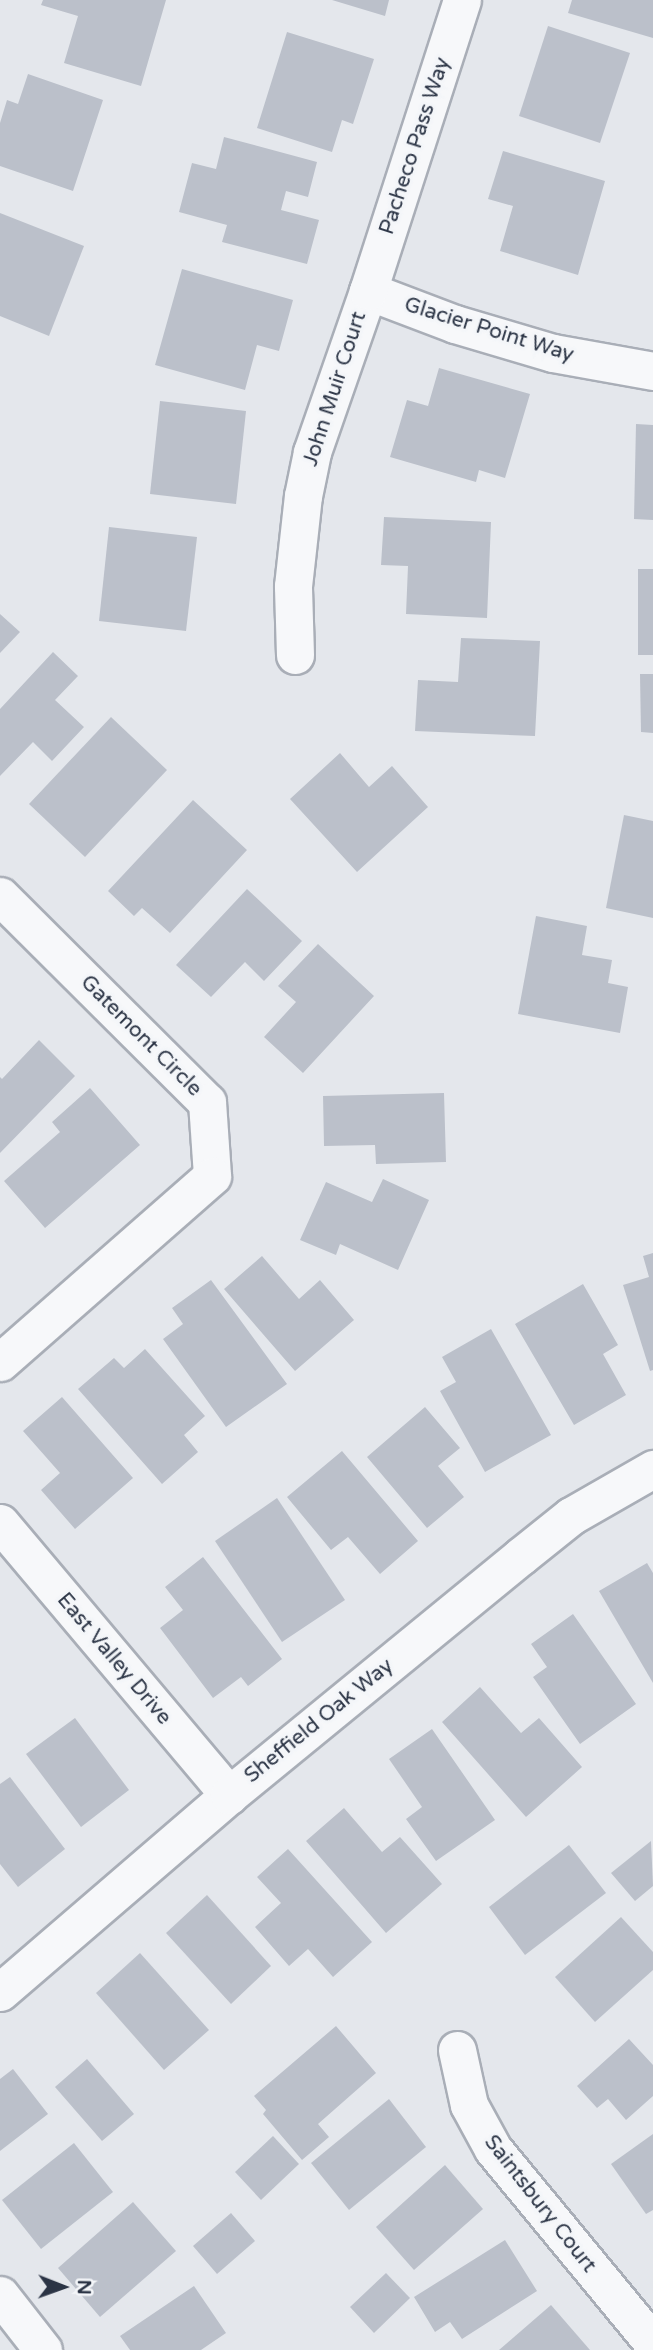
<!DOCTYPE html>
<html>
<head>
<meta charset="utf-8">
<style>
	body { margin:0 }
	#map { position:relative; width:653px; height:2350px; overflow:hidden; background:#e4e7ec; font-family:"Varela Round",sans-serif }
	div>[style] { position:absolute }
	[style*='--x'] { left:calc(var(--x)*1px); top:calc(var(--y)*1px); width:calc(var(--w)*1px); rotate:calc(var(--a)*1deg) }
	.building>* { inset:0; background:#bbc0ca }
	.roads { filter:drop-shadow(2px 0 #a9aeb7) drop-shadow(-2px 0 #a9aeb7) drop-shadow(0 2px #a9aeb7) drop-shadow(0 -2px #a9aeb7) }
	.street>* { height:37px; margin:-18.5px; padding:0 18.5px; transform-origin:18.5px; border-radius:18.5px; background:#f7f8fa }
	span { translate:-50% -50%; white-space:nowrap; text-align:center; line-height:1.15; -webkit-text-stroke:7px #f4f6f9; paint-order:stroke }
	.street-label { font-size:21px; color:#2b3445 }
	.north { position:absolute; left:28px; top:2252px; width:70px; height:70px; -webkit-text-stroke:5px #f4f6f9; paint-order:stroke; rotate:91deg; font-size:19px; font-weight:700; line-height:28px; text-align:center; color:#2b3445 }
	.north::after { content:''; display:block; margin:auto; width:24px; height:32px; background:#2b3445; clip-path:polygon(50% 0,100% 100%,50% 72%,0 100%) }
</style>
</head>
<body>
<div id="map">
	<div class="building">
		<i style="clip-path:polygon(43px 0,166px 0,141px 86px,64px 63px,78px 16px,41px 5px)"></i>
		<i style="clip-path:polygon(332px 0,389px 0,385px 16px)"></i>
		<i style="clip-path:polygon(572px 0,653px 0,653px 38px,568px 13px)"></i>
		<i style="clip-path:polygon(548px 26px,630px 53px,600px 143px,519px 116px)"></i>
		<i style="clip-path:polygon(287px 32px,374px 59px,353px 124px,342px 120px,332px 152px,257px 128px)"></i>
		<i style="clip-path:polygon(28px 74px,103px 100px,73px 191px,0 166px,0 123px,7px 100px,18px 104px)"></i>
		<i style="clip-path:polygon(224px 137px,317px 162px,308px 197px,286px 191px,281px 210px,319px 220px,307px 264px,222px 242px,227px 225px,179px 212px,192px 163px,216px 169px)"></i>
		<i style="clip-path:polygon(503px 151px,605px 181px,578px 275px,500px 251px,513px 206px,488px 199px)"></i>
		<i style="clip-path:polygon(0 213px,84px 246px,49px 336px,0 316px)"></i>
		<i style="clip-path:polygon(182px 269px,293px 300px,279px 351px,257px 345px,245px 390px,155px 365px)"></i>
		<i style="clip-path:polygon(439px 368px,530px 394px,505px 478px,479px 470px,476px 482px,390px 457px,407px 400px,428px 406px)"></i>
		<i style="clip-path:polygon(160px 401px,246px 411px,236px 504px,150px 494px)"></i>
		<i style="clip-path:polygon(636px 424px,653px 425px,653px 520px,634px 519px)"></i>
		<i style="clip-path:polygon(384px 517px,491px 522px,487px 618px,406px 614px,408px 566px,381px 565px)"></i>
		<i style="clip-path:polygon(109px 527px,197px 537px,186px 631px,99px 621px)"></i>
		<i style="clip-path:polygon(638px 569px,653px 569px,653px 655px,638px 655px)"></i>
		<i style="clip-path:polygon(0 614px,20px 632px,0 653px)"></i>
		<i style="clip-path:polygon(461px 638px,540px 641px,535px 736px,415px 731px,418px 680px,458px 682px)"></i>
		<i style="clip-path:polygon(53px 652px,78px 676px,55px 700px,84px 727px,52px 761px,33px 742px,0 776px,0 709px)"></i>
		<i style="clip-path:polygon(640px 674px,653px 674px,653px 733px,641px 732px)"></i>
		<i style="clip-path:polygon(111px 717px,167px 770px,85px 857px,29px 804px)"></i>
		<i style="clip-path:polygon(340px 753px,369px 787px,392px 766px,428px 807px,357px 872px,290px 799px)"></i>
		<i style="clip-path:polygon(193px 800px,247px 850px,170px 933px,142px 908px,134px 916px,108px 891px)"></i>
		<i style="clip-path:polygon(624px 815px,653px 821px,653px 918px,606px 908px)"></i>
		<i style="clip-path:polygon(247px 889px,302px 941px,264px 981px,245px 962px,211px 997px,176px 965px)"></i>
		<i style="clip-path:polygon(536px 916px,587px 926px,582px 955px,612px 960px,608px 983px,628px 987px,620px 1033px,518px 1014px)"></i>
		<i style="clip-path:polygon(318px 944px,374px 996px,303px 1073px,264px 1037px,296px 1002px,278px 986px)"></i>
		<i style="clip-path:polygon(39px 1040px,75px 1076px,0 1153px,0 1077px,2px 1079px)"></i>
		<i style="clip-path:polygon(90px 1088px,140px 1145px,45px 1228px,4px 1181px,60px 1132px,52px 1122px)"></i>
		<i style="clip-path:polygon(444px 1093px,446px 1162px,376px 1164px,375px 1145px,324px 1146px,323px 1096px)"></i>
		<i style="clip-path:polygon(383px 1179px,429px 1200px,398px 1270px,340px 1244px,336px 1255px,300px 1240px,326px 1182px,372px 1202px)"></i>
		<i style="clip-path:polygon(653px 1253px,653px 1370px,650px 1371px,623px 1285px,649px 1277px,643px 1256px)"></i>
		<i style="clip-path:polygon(262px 1256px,299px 1299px,320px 1280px,354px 1320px,295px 1371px,224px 1289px)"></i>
		<i style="clip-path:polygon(211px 1280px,287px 1384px,226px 1427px,163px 1339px,183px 1324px,172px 1308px)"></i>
		<i style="clip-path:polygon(583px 1284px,618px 1345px,603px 1354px,626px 1395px,574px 1425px,515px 1324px)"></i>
		<i style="clip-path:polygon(491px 1329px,551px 1435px,485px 1472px,440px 1391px,456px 1382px,442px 1357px)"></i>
		<i style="clip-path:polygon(145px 1349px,205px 1416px,184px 1435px,198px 1452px,162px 1484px,78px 1389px,114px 1358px,124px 1368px)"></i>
		<i style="clip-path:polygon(62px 1397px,133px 1478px,75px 1529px,41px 1490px,60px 1473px,23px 1431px)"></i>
		<i style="clip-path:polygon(425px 1407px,460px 1448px,438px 1466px,464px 1497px,427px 1528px,367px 1457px)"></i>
		<i style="clip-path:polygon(342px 1451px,418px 1541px,380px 1574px,348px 1537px,331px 1550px,287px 1497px)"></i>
		<i style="clip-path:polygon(277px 1498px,345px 1600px,282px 1642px,215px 1541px)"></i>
		<i style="clip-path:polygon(203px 1557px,282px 1659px,248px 1686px,241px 1677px,213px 1698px,160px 1628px,183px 1610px,165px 1587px)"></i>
		<i style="clip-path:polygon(647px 1563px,653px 1573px,653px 1683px,599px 1591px)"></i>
		<i style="clip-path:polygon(573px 1614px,636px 1704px,580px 1744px,533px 1677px,547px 1667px,531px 1644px)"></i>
		<i style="clip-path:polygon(480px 1687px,521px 1733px,539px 1718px,582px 1767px,526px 1817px,442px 1722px)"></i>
		<i style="clip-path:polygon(75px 1718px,129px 1790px,81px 1827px,26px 1754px)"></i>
		<i style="clip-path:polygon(432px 1729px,495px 1820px,436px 1861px,406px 1819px,422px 1807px,389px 1759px)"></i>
		<i style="clip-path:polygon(10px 1777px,65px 1849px,18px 1887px,0 1864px,0 1784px)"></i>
		<i style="clip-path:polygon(344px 1808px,382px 1852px,400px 1837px,442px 1884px,386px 1933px,306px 1841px)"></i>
		<i style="clip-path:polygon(651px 1841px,653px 1886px,635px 1901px,611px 1873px)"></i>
		<i style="clip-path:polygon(569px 1845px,606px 1893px,525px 1955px,489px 1907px)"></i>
		<i style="clip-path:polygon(288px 1849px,372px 1942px,333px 1977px,308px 1949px,289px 1966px,255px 1927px,281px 1903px,257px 1877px)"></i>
		<i style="clip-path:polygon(207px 1895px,271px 1966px,231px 2004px,166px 1933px)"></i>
		<i style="clip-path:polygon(621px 1917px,653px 1952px,653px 1970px,595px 2022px,555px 1977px)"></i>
		<i style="clip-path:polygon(140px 1953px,209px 2030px,164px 2070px,96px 1993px)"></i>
		<i style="clip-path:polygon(336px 2026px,376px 2073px,318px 2124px,329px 2137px,302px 2160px,263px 2114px,266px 2110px,254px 2096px)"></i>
		<i style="clip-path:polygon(629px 2039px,653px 2065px,653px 2096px,626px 2120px,608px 2099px,597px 2108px,577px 2086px)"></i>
		<i style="clip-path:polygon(87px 2059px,134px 2114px,102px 2141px,55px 2087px)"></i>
		<i style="clip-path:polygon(13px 2069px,48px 2114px,0 2151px,0 2079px)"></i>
		<i style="clip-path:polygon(389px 2099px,426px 2147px,349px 2210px,311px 2163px)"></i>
		<i style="clip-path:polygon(653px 2134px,653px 2210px,646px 2214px,611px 2164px)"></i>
		<i style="clip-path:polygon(273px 2136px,299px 2164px,261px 2200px,235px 2172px)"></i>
		<i style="clip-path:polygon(74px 2143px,113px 2192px,41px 2249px,2px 2200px)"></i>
		<i style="clip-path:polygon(445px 2165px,483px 2209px,414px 2270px,376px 2227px)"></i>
		<i style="clip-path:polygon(133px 2202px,176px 2251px,100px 2317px,58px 2268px)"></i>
		<i style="clip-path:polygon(231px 2213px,255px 2241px,217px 2274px,193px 2246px)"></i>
		<i style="clip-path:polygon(505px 2240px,537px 2291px,462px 2339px,450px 2322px,435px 2332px,414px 2297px)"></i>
		<i style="clip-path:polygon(386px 2273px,410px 2298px,374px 2333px,350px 2307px)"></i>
		<i style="clip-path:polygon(194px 2286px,226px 2333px,201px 2350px,130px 2350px,120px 2336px)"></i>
		<i style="clip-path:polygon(551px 2305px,590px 2350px,499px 2350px)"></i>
	</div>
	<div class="roads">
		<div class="street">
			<i style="--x:368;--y:291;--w:93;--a:20.8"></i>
			<i style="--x:455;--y:324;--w:102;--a:16.5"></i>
			<i style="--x:553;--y:353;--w:102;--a:10.2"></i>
			<i style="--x:295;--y:655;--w:69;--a:-91.7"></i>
			<i style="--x:293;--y:586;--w:91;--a:-83.7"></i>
			<i style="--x:303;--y:496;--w:45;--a:-78.4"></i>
			<i style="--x:312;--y:452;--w:170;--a:-70.8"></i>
			<i style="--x:368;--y:291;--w:306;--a:-72.1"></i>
			<i style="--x:0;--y:896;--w:292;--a:44.9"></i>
			<i style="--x:207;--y:1102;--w:74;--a:86.1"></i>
			<i style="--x:212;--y:1176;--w:282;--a:138.7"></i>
			<i style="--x:0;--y:1523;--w:356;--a:49.9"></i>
			<i style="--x:0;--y:1992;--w:302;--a:-40.7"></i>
			<i style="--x:229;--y:1795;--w:377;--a:-39.3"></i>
			<i style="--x:521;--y:1556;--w:64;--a:-38.7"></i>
			<i style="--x:571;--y:1516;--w:95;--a:-29.8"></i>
			<i style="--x:457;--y:2050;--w:56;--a:77.7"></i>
			<i style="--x:469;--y:2105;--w:50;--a:61.4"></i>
			<i style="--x:493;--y:2149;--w:251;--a:50.5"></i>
			<i style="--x:0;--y:2295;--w:70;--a:52"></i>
		</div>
	</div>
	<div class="street-label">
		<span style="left:415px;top:146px;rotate:-72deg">Pacheco Pass Way</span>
		<span style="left:489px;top:330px;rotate:17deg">Glacier Point Way</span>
		<span style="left:335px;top:389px;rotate:-72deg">John Muir Court</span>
		<span style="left:141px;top:1036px;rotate:45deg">Gatemont Circle</span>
		<span style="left:114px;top:1659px;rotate:50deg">East Valley Drive</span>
		<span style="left:319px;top:1721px;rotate:-39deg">Sheffield Oak Way</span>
		<span style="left:540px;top:2204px;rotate:52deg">Saintsbury Court</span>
	</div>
	<div class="north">N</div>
</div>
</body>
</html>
